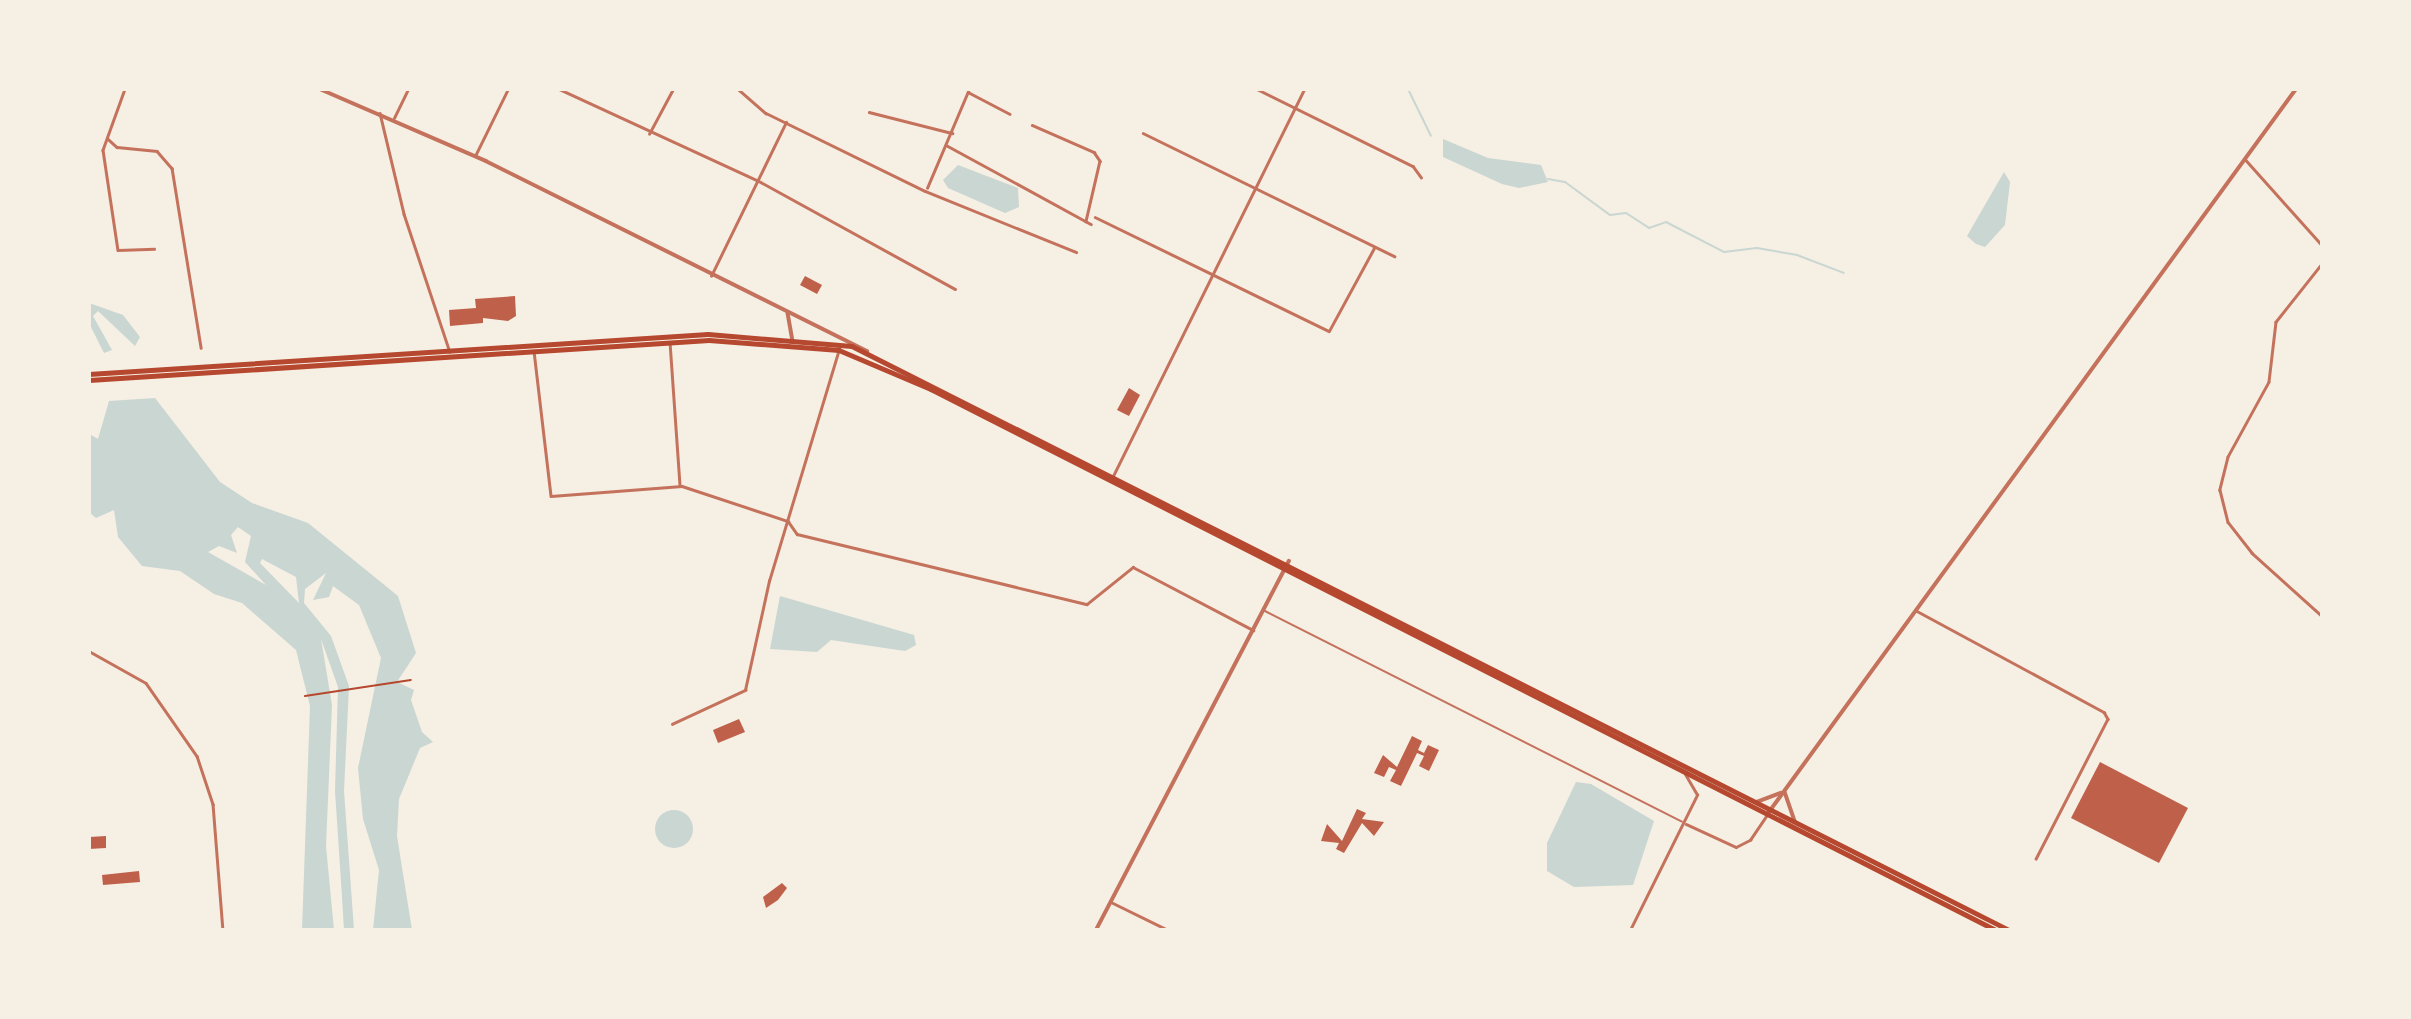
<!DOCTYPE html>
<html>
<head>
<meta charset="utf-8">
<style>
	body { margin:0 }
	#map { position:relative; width:2411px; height:1019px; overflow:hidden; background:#f6efe4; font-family:"Open Sans",sans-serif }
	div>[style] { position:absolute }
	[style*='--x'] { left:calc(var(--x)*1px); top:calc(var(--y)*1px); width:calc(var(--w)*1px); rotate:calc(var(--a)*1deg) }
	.water>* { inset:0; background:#c9d6d2 }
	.round { border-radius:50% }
	.stream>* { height:2px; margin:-1px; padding:0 1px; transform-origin:1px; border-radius:1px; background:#c9d6d2 }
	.building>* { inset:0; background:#bf614a }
	.path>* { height:2px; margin:-1px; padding:0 1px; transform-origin:1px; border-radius:1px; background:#b5482f }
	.service>* { height:2px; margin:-1px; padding:0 1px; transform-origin:1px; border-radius:1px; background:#c5725c }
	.minor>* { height:2.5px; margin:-1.25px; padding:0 1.25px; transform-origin:1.25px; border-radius:1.25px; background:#c5725c }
	.tertiary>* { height:3.5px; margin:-1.75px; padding:0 1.75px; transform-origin:1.75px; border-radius:1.75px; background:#c5725c }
	.trunk>* { height:4.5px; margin:-2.25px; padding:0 2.25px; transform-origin:2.25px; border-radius:2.25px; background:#b5482f }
	span { translate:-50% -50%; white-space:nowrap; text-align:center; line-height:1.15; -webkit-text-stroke:7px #f6efe4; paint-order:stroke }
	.frame { position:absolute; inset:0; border:91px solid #f6efe4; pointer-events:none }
</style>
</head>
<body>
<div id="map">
	<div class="water">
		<i style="clip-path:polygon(1443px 139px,1488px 158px,1541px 165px,1548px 182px,1519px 188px,1502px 184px,1443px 157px)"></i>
		<i style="clip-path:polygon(958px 165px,1018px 188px,1019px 207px,1005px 213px,948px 188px,943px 180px)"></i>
		<i style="clip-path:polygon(2004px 172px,2010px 182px,2005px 225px,1985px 247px,1976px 244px,1967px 236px)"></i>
		<i style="clip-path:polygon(89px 303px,123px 315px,140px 337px,135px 346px,98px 311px,93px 316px,112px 350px,104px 353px,89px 323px)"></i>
		<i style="clip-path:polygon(evenodd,155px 398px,220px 482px,252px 503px,308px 523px,398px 596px,416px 653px,397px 682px,414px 690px,411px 700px,422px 732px,433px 742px,420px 748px,399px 799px,397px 836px,412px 930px,373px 930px,379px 870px,363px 819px,358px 768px,381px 658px,359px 605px,333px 586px,329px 597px,313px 600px,326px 573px,305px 589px,304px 603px,331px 636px,349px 686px,344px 791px,354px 930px,344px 930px,342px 897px,335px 791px,338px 687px,321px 639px,332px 705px,326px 846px,334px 930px,302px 930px,310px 706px,296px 650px,242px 603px,214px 594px,180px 571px,142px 566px,118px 537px,114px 510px,96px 518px,89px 512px,89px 411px,91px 435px,98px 439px,109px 401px,155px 398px,238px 527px,251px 536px,245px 562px,266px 585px,208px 552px,219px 546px,237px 553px,231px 535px,238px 527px,155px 398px,262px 559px,296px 577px,299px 603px,260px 563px,262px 559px)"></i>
		<i style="clip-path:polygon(780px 596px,914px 635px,916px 645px,905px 651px,831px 640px,817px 652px,770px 649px)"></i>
		<i style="clip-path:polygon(1576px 782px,1591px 784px,1654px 821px,1633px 885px,1574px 887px,1547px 871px,1547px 843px)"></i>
		<i class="round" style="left:655px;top:810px;width:38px;height:38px"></i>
	</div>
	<div class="stream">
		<i style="--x:1408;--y:89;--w:52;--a:63.9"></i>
		<i style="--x:1548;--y:179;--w:17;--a:10"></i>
		<i style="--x:1565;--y:182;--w:56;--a:36.3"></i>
		<i style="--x:1610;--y:215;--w:16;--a:-7"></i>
		<i style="--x:1626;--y:213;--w:27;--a:33"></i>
		<i style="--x:1649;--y:228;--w:18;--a:-19"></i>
		<i style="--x:1666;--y:222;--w:65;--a:27.3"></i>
		<i style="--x:1724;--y:252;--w:33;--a:-7"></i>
		<i style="--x:1757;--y:248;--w:41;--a:9.9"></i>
		<i style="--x:1797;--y:255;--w:50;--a:21"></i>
	</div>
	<div class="building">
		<i style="clip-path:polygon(805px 276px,822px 285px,817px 294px,800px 285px)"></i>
		<i style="clip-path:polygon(515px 296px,516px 316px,508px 321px,483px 318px,483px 323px,450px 326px,449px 310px,476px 308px,475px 299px)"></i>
		<i style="clip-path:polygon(1129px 388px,1140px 395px,1129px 416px,1117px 410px)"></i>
		<i style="clip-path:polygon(739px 719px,745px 732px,718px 743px,713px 730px)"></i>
		<i style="clip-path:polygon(1412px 736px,1422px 741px,1418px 750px,1424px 753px,1428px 745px,1439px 750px,1429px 771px,1419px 766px,1424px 756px,1417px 753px,1401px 786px,1390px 781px,1396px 770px,1389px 767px,1384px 777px,1374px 773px,1383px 755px,1397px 767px)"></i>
		<i style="clip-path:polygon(2100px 762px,2188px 808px,2159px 863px,2071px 818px)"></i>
		<i style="clip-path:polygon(1357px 809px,1366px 813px,1362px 819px,1384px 822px,1374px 836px,1362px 823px,1344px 853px,1336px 849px,1339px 843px,1321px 841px,1327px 824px,1342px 841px)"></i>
		<i style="clip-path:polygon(106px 836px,106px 848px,89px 849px,89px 837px)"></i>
		<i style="clip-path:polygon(139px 871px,140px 882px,103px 885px,102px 875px)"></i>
		<i style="clip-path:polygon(782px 883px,787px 888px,778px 900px,766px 908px,763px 897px)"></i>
	</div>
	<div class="path">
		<i style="--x:305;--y:696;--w:107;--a:-8.6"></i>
	</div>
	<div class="service">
		<i style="--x:1265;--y:611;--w:467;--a:26.8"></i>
	</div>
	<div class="minor">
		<i style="--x:125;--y:89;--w:65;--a:109.8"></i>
		<i style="--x:103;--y:150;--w:101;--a:81.5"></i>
		<i style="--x:118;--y:250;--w:36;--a:-2"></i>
		<i style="--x:559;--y:89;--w:218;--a:24.7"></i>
		<i style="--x:757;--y:180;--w:226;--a:28.8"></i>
		<i style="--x:738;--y:89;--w:37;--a:41"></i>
		<i style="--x:766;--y:113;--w:177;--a:26.1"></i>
		<i style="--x:925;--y:191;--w:163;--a:22"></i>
		<i style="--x:1257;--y:89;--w:174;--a:26.3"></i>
		<i style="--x:1413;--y:166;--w:14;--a:54"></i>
		<i style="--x:968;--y:92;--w:47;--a:27.6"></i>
		<i style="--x:869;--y:112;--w:86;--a:14.2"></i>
		<i style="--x:380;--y:113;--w:104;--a:76.6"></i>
		<i style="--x:404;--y:214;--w:145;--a:71.6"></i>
		<i style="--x:394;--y:118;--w:32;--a:-64"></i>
		<i style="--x:1032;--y:125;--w:68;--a:23.5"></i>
		<i style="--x:1094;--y:152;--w:11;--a:56"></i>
		<i style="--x:1100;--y:161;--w:62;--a:103.1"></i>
		<i style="--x:1143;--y:133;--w:280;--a:26.1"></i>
		<i style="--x:649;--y:134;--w:51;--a:-61.9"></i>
		<i style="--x:108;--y:139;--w:12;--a:42"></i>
		<i style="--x:117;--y:147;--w:40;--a:5.7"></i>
		<i style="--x:157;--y:151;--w:23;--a:49"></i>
		<i style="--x:172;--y:168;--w:182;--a:80.8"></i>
		<i style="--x:946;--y:145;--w:165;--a:28.6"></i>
		<i style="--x:475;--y:156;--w:75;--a:-63.8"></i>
		<i style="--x:2245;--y:159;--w:115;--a:48.2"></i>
		<i style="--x:927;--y:188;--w:108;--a:-67"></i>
		<i style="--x:1095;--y:217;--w:260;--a:26"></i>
		<i style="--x:1329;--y:331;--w:94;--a:-61.5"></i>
		<i style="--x:2322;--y:264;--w:74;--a:128.4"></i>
		<i style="--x:2276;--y:322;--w:60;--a:96.7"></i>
		<i style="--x:2269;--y:382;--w:85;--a:118.7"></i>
		<i style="--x:2228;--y:457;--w:34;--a:104"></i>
		<i style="--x:2220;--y:490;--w:33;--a:76"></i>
		<i style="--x:2228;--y:522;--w:39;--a:52"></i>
		<i style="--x:2252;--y:553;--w:94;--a:42"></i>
		<i style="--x:711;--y:276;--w:171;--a:-64"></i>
		<i style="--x:670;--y:342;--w:143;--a:86"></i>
		<i style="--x:534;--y:351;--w:146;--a:83.3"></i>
		<i style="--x:551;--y:496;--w:131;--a:-4.4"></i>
		<i style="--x:682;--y:486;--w:112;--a:18.3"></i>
		<i style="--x:788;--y:521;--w:16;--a:55"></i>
		<i style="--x:797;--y:534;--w:298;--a:13.6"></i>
		<i style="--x:1087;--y:604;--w:59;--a:-38.8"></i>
		<i style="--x:1133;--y:567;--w:136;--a:27.7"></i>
		<i style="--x:1113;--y:476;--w:432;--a:-63.7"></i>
		<i style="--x:1917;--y:611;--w:213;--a:28.4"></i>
		<i style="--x:2104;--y:712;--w:8;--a:60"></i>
		<i style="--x:2108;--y:719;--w:157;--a:117.2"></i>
		<i style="--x:89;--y:651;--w:65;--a:29.3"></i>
		<i style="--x:146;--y:683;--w:89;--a:55.1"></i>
		<i style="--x:197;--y:756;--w:51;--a:71.6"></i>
		<i style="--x:213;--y:804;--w:126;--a:85.5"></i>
		<i style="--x:672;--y:724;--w:81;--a:-25"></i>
		<i style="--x:745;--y:690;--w:112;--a:-77.6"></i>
		<i style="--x:769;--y:581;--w:242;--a:-73.2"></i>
		<i style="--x:1686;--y:824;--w:55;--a:24.7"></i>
		<i style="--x:1736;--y:847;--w:16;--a:-27"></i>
		<i style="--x:1750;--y:840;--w:30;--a:-56"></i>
		<i style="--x:1111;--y:902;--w:64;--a:26.2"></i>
		<i style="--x:1630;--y:930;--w:151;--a:-63.6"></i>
		<i style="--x:1697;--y:795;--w:24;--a:-120"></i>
	</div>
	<div class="tertiary">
		<i style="--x:320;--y:89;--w:181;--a:23.4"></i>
		<i style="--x:486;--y:161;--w:426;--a:26.5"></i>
		<i style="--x:788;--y:313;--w:28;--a:80"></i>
		<i style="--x:1785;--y:792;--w:31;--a:71"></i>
		<i style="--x:1757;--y:802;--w:25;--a:-21"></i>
		<i style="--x:1769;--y:812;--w:895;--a:-53.91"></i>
		<i style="--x:1096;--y:930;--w:416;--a:-62.4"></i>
	</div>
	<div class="trunk">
		<i style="--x:89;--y:374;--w:620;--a:-3.7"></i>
		<i style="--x:708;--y:334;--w:144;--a:4.8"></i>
		<i style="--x:852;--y:346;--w:1296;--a:26.78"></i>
		<i style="--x:89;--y:380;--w:621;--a:-3.69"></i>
		<i style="--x:709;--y:340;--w:130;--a:4.4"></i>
		<i style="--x:839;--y:350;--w:100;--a:23"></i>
		<i style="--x:931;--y:389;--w:1195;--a:26.93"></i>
	</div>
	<div class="frame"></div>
</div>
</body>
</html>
